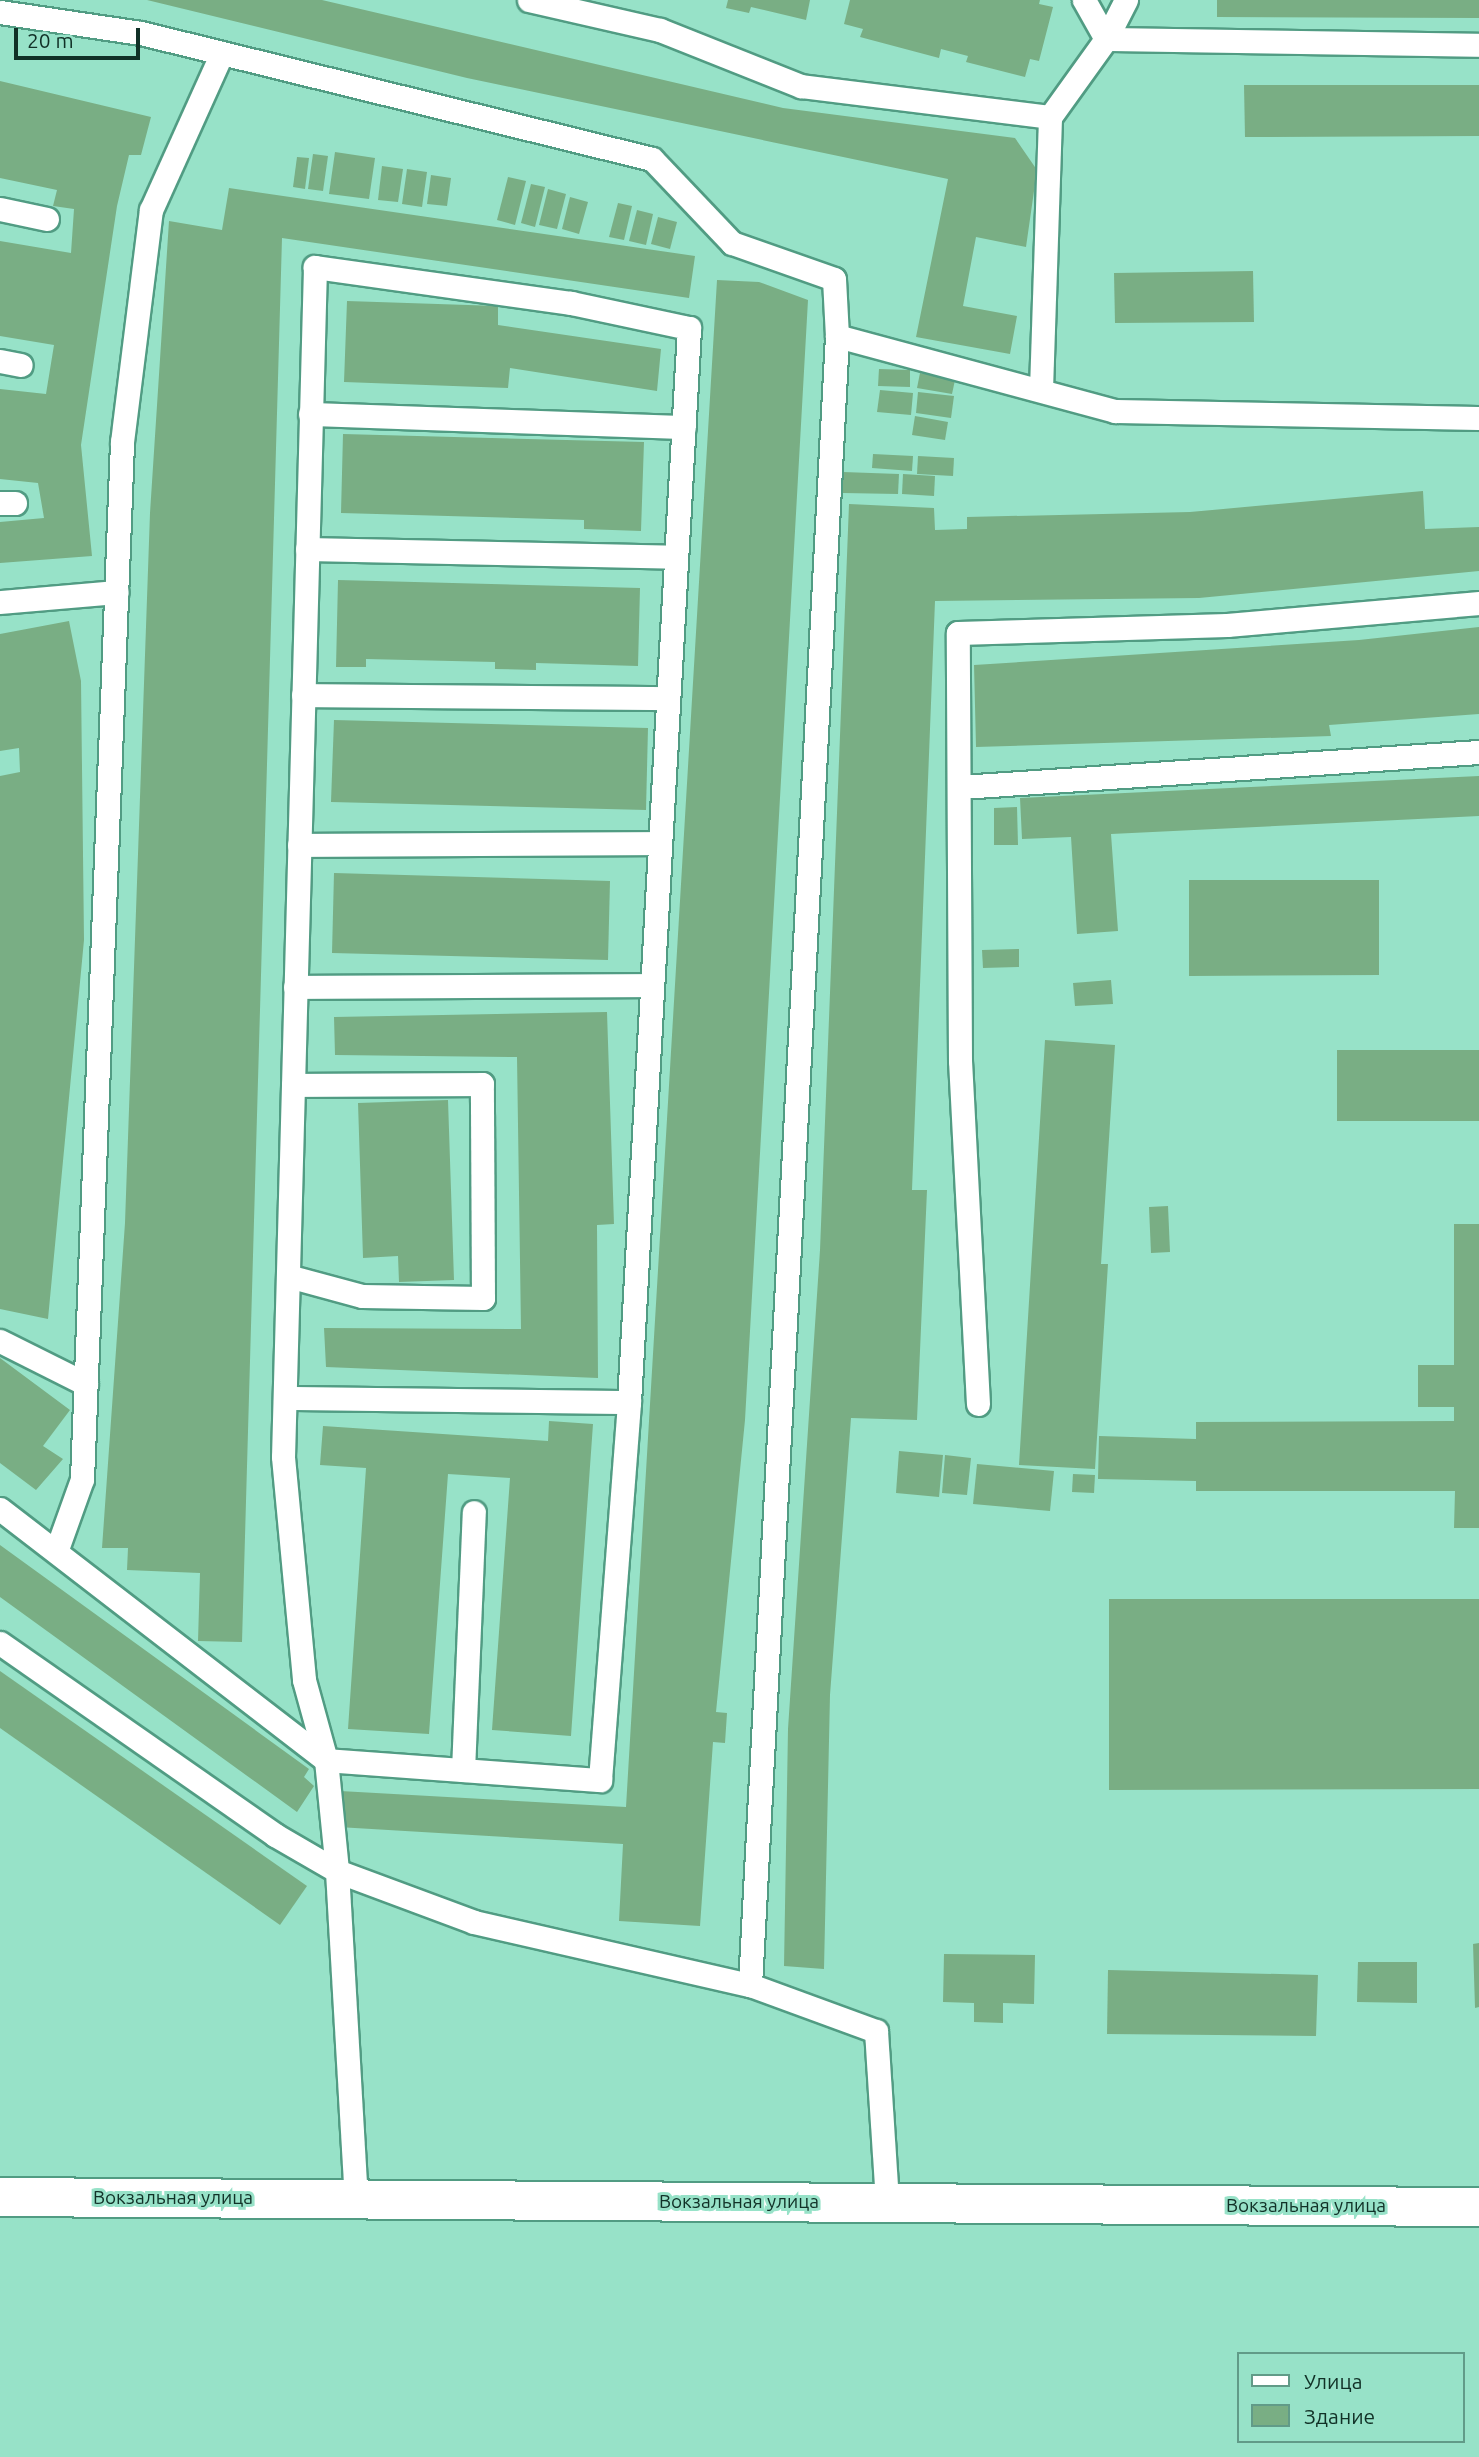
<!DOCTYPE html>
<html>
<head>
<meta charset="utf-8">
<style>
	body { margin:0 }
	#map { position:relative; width:1479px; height:2457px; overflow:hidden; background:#97e2c8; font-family:Ubuntu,sans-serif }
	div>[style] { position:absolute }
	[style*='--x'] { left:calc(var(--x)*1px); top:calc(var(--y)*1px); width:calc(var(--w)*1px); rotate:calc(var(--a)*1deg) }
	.building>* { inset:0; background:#79ae84 }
	.roads { filter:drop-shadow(2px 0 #519c83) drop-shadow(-2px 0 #519c83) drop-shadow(0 2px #519c83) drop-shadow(0 -2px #519c83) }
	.lane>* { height:23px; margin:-11.5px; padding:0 11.5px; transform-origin:11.5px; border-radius:11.5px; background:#fff }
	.secondary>* { height:38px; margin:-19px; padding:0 19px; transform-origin:19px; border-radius:19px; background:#fff }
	span { translate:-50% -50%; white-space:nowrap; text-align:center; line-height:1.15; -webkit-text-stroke:6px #97e2c8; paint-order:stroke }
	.street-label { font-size:19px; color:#113127 }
	.legend { position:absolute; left:1237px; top:2352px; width:228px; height:91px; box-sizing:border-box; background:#97e2c8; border:2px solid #619b88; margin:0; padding:9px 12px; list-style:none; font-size:21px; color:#113127 }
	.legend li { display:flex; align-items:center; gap:14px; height:35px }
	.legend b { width:35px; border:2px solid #619b88 }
	.scale { position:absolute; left:14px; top:28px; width:126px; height:32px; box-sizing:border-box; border:4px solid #113127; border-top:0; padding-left:9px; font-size:21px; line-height:24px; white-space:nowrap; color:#113127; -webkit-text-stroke:5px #97e2c8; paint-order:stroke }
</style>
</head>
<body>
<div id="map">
	<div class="building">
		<i style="clip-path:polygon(147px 0,322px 0,783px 108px,1015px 138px,1037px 170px,1026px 247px,976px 237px,963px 306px,1017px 316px,1010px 354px,916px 337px,948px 179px,467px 78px)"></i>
		<i style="clip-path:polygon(728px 0,810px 0,806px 20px,751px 7px,749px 13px,726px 8px)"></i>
		<i style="clip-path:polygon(850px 0,1040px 0,1039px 4px,1053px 7px,1039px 61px,1030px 59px,1025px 77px,966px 62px,968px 56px,941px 49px,939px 58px,860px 37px,863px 29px,844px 24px)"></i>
		<i style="clip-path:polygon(1217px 0,1479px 0,1479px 18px,1217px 17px)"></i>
		<i style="clip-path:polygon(0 81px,151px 117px,141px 155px,129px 155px,117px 206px,81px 445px,92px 556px,0 563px,0 522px,44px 518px,38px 483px,0 479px,0 389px,46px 394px,54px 345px,0 336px,0 241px,71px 253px,74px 209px,53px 206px,57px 190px,0 178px)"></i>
		<i style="clip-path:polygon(1244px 85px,1479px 85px,1479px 136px,1245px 137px)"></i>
		<i style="clip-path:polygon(335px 152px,375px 158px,369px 199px,329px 194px)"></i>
		<i style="clip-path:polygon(313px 154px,328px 156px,323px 191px,308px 189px)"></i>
		<i style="clip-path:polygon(297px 157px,309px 158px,305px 189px,293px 187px)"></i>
		<i style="clip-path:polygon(382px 166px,403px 169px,398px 202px,378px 200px)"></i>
		<i style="clip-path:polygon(407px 169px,427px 172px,422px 207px,402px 204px)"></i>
		<i style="clip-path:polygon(431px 175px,451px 178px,447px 206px,427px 204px)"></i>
		<i style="clip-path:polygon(508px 177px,526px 181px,515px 225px,497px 220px)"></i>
		<i style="clip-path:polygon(531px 184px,545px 187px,535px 227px,521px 223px)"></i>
		<i style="clip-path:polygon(229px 188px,695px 256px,689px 298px,282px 238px,242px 1642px,198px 1641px,200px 1573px,127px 1570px,128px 1548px,102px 1548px,125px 1223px,150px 513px,169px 221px,222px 230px)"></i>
		<i style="clip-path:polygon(548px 189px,566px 194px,557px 229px,539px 225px)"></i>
		<i style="clip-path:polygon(570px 197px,588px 202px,579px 234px,562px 229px)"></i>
		<i style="clip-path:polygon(618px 203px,632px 206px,624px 240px,609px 237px)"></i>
		<i style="clip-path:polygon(637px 210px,653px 214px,646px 245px,629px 241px)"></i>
		<i style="clip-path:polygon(658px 217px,677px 222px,670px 249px,651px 244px)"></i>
		<i style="clip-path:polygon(1253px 271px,1254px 322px,1115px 323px,1114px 273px)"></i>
		<i style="clip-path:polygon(717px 280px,759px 282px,808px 300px,745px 1420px,716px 1712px,727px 1713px,725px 1743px,713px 1742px,700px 1926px,619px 1921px,623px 1844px,338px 1827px,340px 1791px,626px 1807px)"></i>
		<i style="clip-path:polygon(347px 301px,498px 306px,498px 325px,661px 349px,657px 391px,510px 368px,508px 388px,344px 382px)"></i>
		<i style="clip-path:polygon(879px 369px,910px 370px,910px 387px,878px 386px)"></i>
		<i style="clip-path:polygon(920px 373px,955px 380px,952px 394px,917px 388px)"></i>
		<i style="clip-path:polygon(880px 390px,913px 393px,911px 415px,877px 412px)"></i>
		<i style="clip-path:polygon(918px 392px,954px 396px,951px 418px,916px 413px)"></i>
		<i style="clip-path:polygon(915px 416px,948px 422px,945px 440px,912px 435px)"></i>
		<i style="clip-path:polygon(343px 434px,644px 442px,641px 531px,584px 529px,584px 520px,341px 513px)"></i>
		<i style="clip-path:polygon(873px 454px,913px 456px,912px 471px,872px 468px)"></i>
		<i style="clip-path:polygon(918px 456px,954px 458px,953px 476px,917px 474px)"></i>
		<i style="clip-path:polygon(843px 472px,899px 474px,898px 494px,843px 493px)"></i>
		<i style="clip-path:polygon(903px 474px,935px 476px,934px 496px,902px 494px)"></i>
		<i style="clip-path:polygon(1423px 491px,1425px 529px,1479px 527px,1479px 571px,1199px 598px,935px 601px,912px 1190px,927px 1190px,917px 1420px,851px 1418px,830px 1695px,824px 1969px,784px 1966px,788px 1729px,820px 1250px,849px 504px,934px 508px,935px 530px,967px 529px,967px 517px,1190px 512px)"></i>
		<i style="clip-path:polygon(338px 580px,640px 588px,638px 666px,536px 663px,536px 670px,495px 669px,495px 662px,366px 659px,366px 667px,336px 667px)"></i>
		<i style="clip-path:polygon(69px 621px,81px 681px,84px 940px,48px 1319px,0 1309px,0 776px,20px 772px,19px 748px,0 751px,0 634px)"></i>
		<i style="clip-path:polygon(1479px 627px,1479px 714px,1329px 725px,1331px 736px,976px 747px,974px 665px,1359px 640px)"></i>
		<i style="clip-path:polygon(334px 720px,648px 728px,646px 810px,331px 802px)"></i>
		<i style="clip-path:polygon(1479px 776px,1479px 816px,1111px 834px,1118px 931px,1077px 934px,1071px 837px,1022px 839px,1020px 798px)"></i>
		<i style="clip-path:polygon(1017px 807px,1018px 845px,994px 845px,994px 808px)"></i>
		<i style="clip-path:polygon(334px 873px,610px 881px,608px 960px,332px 953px)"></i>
		<i style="clip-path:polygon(1189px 880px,1379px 880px,1379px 975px,1189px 976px)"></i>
		<i style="clip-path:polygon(1019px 949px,1019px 967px,983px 968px,982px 950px)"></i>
		<i style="clip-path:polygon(1111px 980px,1113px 1004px,1075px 1006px,1073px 983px)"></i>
		<i style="clip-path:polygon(607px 1012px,614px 1224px,597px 1225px,598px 1378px,326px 1367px,324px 1328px,521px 1329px,517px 1057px,335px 1055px,334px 1017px)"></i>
		<i style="clip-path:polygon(1045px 1040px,1115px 1045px,1101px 1264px,1108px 1264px,1095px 1469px,1019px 1465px)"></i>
		<i style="clip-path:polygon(1337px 1050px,1479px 1050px,1479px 1121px,1337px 1121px)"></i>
		<i style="clip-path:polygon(448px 1100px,454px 1280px,399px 1282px,398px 1256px,363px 1258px,358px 1103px)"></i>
		<i style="clip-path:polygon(1168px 1206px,1170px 1252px,1151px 1253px,1149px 1207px)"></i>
		<i style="clip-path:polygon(1454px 1224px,1479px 1224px,1479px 1528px,1454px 1528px,1455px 1491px,1196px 1491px,1196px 1481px,1098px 1479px,1099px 1436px,1196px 1439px,1196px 1422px,1454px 1421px,1454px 1407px,1418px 1407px,1418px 1365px,1454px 1365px)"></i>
		<i style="clip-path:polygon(0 1358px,70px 1410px,43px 1446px,63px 1459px,36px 1490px,0 1463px)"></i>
		<i style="clip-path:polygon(549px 1421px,593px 1424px,571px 1736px,492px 1730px,510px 1478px,448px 1474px,429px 1734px,348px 1729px,366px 1468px,320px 1465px,323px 1426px,548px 1441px)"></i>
		<i style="clip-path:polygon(899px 1451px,943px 1455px,939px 1497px,896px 1493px)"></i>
		<i style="clip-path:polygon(945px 1455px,971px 1458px,967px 1495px,942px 1493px)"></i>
		<i style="clip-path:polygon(977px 1464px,1054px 1471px,1050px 1511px,973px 1504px)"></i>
		<i style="clip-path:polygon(1073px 1474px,1095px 1475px,1094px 1493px,1072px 1492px)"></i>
		<i style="clip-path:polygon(0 1545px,309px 1769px,304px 1777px,314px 1786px,297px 1812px,0 1597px)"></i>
		<i style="clip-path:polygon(1109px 1599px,1479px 1599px,1479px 1789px,1109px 1790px)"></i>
		<i style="clip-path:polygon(0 1671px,307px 1886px,280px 1925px,0 1728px)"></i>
		<i style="clip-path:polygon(1479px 1943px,1479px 2007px,1475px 2008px,1473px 1944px)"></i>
		<i style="clip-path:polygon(944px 1954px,1035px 1955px,1034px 2004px,1003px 2003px,1003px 2023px,974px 2022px,974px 2003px,943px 2002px)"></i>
		<i style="clip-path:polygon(1358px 1962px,1417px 1962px,1417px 2003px,1357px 2002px)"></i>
		<i style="clip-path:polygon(1108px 1970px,1318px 1975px,1316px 2036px,1107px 2034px)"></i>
	</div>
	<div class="roads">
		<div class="lane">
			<i style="--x:529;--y:0;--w:134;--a:12.9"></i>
			<i style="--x:660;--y:30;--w:152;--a:21.7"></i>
			<i style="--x:801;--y:86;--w:251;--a:7.1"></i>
			<i style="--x:1084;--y:0;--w:45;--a:60.6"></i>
			<i style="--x:1106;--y:39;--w:373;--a:0.9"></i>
			<i style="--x:0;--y:12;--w:143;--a:8.5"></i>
			<i style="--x:141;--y:33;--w:526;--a:13.85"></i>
			<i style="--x:652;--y:159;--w:116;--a:46.4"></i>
			<i style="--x:732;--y:243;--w:108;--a:19.4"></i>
			<i style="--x:834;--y:279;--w:57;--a:87"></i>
			<i style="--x:837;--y:336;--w:1651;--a:93.02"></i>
			<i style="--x:0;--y:209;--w:48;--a:12"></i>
			<i style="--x:837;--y:336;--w:288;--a:15.1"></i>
			<i style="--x:1115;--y:411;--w:364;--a:1.1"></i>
			<i style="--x:0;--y:361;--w:21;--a:11"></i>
			<i style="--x:1041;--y:389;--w:272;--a:-88.1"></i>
			<i style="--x:1050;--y:117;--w:96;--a:-54.3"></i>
			<i style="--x:1106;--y:39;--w:44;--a:-62.9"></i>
			<i style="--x:310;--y:414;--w:374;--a:2"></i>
			<i style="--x:0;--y:503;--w:15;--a:0"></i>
			<i style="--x:307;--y:549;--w:369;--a:1.2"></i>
			<i style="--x:0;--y:602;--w:117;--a:-4.9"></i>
			<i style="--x:303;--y:695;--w:365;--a:0.5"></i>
			<i style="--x:961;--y:787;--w:519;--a:-3.87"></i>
			<i style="--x:299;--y:845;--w:361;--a:-0.3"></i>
			<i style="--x:295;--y:987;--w:357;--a:-0.3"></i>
			<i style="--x:288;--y:1276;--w:77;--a:15.1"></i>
			<i style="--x:362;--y:1296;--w:121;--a:0.9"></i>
			<i style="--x:483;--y:1298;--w:214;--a:-90.3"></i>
			<i style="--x:482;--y:1084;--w:189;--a:179.7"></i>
			<i style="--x:0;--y:1341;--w:96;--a:26.6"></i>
			<i style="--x:285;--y:1398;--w:344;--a:0.7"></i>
			<i style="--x:978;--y:1404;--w:343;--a:-93"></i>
			<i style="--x:960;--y:1061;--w:428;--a:-90.3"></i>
			<i style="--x:958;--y:633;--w:269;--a:-1.7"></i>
			<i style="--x:1227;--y:625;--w:253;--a:-5"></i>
			<i style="--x:0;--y:1509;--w:411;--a:37.6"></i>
			<i style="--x:326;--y:1760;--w:275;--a:4.2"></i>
			<i style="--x:600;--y:1780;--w:379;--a:-85.6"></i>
			<i style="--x:629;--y:1402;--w:1076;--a:-86.8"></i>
			<i style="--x:689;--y:328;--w:121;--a:-168"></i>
			<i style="--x:571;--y:303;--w:259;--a:-172"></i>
			<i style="--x:315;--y:267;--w:1190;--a:91.54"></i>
			<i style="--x:283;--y:1457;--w:224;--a:84.6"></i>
			<i style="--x:304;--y:1680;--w:83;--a:74.6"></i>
			<i style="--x:326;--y:1760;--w:112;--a:84.3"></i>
			<i style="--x:337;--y:1871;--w:329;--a:86.7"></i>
			<i style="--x:57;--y:1549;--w:74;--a:-70.3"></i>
			<i style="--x:82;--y:1479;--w:1038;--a:-87.79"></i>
			<i style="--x:122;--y:442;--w:234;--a:-82.9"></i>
			<i style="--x:151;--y:210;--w:172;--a:-65.7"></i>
			<i style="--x:0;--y:1643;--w:335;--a:34.9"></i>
			<i style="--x:275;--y:1835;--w:72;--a:30.1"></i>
			<i style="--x:337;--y:1871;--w:146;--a:20.4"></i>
			<i style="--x:474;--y:1922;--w:283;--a:12.9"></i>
			<i style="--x:750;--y:1985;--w:134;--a:20.1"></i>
			<i style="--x:876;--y:2031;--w:172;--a:86.3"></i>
			<i style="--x:463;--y:1770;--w:258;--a:-87.6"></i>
		</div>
		<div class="secondary">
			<i style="--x:0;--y:2197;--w:1479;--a:0.39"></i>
		</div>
	</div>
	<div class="street-label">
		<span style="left:173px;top:2198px">Вокзальная улица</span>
		<span style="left:739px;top:2202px">Вокзальная улица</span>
		<span style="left:1306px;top:2206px">Вокзальная улица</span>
	</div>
	<ul class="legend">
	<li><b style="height:9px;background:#fff"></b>Улица</li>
	<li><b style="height:19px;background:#79ae84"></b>Здание</li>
	</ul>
	<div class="scale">20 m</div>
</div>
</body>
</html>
